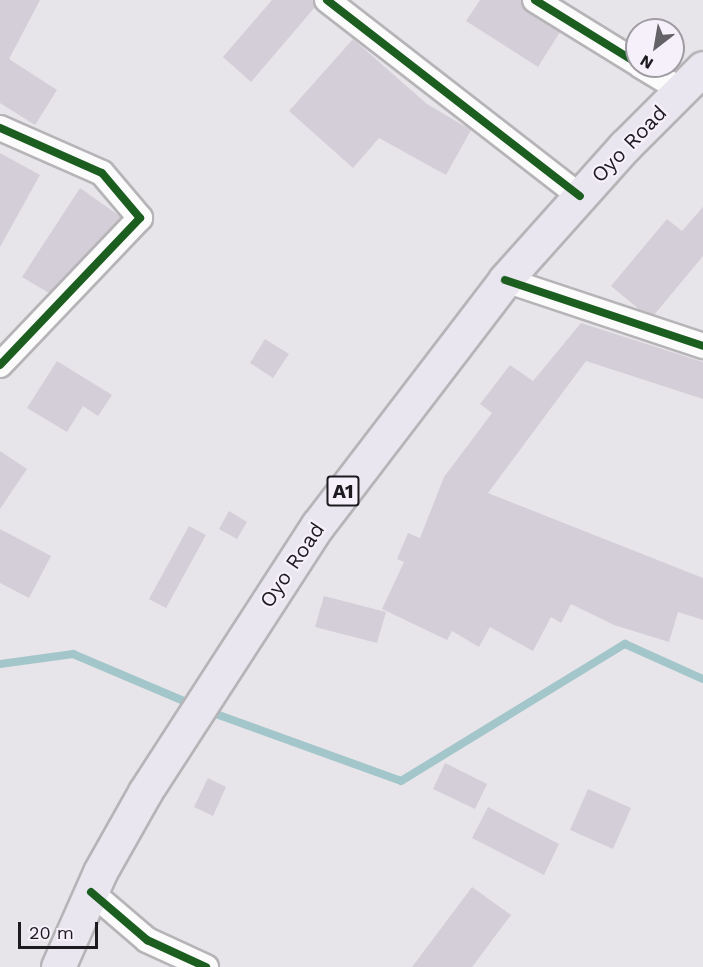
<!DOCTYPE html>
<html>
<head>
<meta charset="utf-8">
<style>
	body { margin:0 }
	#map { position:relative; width:703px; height:967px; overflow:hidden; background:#e8e5ea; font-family:"Work Sans",sans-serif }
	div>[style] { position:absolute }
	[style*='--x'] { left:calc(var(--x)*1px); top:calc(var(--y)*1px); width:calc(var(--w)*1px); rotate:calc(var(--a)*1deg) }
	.stream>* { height:8px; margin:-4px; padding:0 4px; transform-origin:4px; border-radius:4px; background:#a2c6ca }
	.building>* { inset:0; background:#d3ced8 }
	.roads { filter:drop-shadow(2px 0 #b6b4b7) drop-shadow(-2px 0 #b6b4b7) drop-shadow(0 2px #b6b4b7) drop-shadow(0 -2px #b6b4b7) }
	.minor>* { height:24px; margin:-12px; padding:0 12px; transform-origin:12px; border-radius:12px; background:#fcfbfc }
	.trunk>* { height:33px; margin:-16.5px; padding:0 16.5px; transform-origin:16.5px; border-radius:16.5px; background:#eae6ef }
	.cycleway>* { height:8px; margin:-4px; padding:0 4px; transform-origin:4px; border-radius:4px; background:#1b5e20 }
	span { translate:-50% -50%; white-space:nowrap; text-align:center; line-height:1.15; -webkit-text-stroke:4.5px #f5f0fa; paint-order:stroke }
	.shield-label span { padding:2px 4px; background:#f5f0fa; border:2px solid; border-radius:4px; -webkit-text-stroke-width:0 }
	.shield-label { font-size:20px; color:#1d1b1f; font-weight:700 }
	.street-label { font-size:21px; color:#1d1b1f }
	.north { position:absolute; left:625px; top:18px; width:60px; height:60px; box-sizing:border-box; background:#f5f0fa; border:2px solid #9f9ba2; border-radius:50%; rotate:211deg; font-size:16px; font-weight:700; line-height:24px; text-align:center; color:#1d1b1f }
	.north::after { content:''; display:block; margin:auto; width:21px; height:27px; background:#646266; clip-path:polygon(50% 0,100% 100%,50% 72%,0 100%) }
	.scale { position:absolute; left:18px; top:922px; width:80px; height:27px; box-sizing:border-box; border:3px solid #1d1b1f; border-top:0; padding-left:8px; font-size:18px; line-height:21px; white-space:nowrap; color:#1d1b1f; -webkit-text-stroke:4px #f5f0fa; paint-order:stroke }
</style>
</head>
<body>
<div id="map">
	<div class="stream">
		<i style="--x:0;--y:664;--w:74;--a:-7.8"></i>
		<i style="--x:73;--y:654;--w:130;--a:23"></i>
		<i style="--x:205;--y:710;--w:208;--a:19.9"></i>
		<i style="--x:401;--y:781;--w:263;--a:-31.5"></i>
		<i style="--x:625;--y:644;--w:85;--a:24.2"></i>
	</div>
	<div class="building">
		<i style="clip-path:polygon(0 0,40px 0,9px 59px,57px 90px,35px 125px,0 103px)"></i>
		<i style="clip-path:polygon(272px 0,313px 0,315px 7px,251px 82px,223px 57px)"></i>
		<i style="clip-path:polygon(480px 0,521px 0,527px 12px,560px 32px,538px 67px,466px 21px)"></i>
		<i style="clip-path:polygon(353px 39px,427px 104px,471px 130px,446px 175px,379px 138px,353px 168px,289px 111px)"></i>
		<i style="clip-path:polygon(0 153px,40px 175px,0 247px)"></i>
		<i style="clip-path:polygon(80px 188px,121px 217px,49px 293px,22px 277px)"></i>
		<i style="clip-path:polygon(703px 207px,703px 256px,654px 315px,640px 310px,611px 286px,667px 219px,682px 231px)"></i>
		<i style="clip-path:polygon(581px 323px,703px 362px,703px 399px,586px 361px,488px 493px,703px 578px,703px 620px,678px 612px,669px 642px,614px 625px,571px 604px,561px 623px,551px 617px,533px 651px,490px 627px,479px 647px,452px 631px,447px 640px,382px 609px,404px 562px,397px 559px,408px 533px,420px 538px,444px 477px,492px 413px,480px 404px,510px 365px,533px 381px)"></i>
		<i style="clip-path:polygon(265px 339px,289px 354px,273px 378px,250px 363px)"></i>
		<i style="clip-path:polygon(57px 361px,112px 395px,98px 416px,83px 406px,67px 432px,27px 408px)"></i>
		<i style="clip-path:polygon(0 451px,27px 469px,0 509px)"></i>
		<i style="clip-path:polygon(229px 511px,247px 522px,237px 539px,219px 529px)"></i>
		<i style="clip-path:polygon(189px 526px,206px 535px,166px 608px,149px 599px)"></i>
		<i style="clip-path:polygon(0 529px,51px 556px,29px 598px,0 583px)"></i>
		<i style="clip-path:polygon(324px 596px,386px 612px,377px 643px,315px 627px)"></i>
		<i style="clip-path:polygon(445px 763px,487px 784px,475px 809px,433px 789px)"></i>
		<i style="clip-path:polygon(208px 778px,226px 787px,213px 816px,194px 807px)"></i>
		<i style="clip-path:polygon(588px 789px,631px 808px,613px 849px,570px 830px)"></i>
		<i style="clip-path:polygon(488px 807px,559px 844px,544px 875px,472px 838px)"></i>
		<i style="clip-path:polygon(472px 887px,511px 915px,472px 967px,412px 967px)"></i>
	</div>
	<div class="roads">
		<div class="minor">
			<i style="--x:327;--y:0;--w:320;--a:37.8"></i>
			<i style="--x:535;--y:0;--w:120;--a:31.7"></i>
			<i style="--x:641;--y:66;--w:47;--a:31"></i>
			<i style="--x:0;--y:128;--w:111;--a:23.8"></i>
			<i style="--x:102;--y:173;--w:59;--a:49.8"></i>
			<i style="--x:140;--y:218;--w:203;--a:133.6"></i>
			<i style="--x:505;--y:280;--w:209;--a:18.4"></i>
			<i style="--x:91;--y:892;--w:74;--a:40.6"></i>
			<i style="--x:147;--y:940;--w:65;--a:24.6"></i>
		</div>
		<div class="trunk">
			<i style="--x:58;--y:967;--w:104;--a:-66.1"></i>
			<i style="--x:100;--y:872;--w:92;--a:-60.6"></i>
			<i style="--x:145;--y:792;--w:318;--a:-57.1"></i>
			<i style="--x:318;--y:525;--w:308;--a:-52.6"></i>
			<i style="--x:505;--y:280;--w:180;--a:-48.2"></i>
			<i style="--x:625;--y:146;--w:110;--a:-45"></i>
		</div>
	</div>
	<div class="cycleway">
		<i style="--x:327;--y:0;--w:320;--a:37.8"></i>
		<i style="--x:535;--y:0;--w:120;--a:31.7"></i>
		<i style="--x:0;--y:128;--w:111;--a:23.8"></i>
		<i style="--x:102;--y:173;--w:59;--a:49.8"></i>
		<i style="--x:140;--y:218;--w:203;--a:133.6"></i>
		<i style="--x:505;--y:280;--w:209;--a:18.4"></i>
		<i style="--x:91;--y:892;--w:74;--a:40.6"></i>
		<i style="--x:147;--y:940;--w:65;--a:24.6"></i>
	</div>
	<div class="shield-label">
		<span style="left:343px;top:491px">A1</span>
	</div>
	<div class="street-label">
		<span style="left:629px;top:144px;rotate:-46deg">Oyo Road</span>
		<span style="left:292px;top:565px;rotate:-56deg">Oyo Road</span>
	</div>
	<div class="north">N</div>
	<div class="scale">20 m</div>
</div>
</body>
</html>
